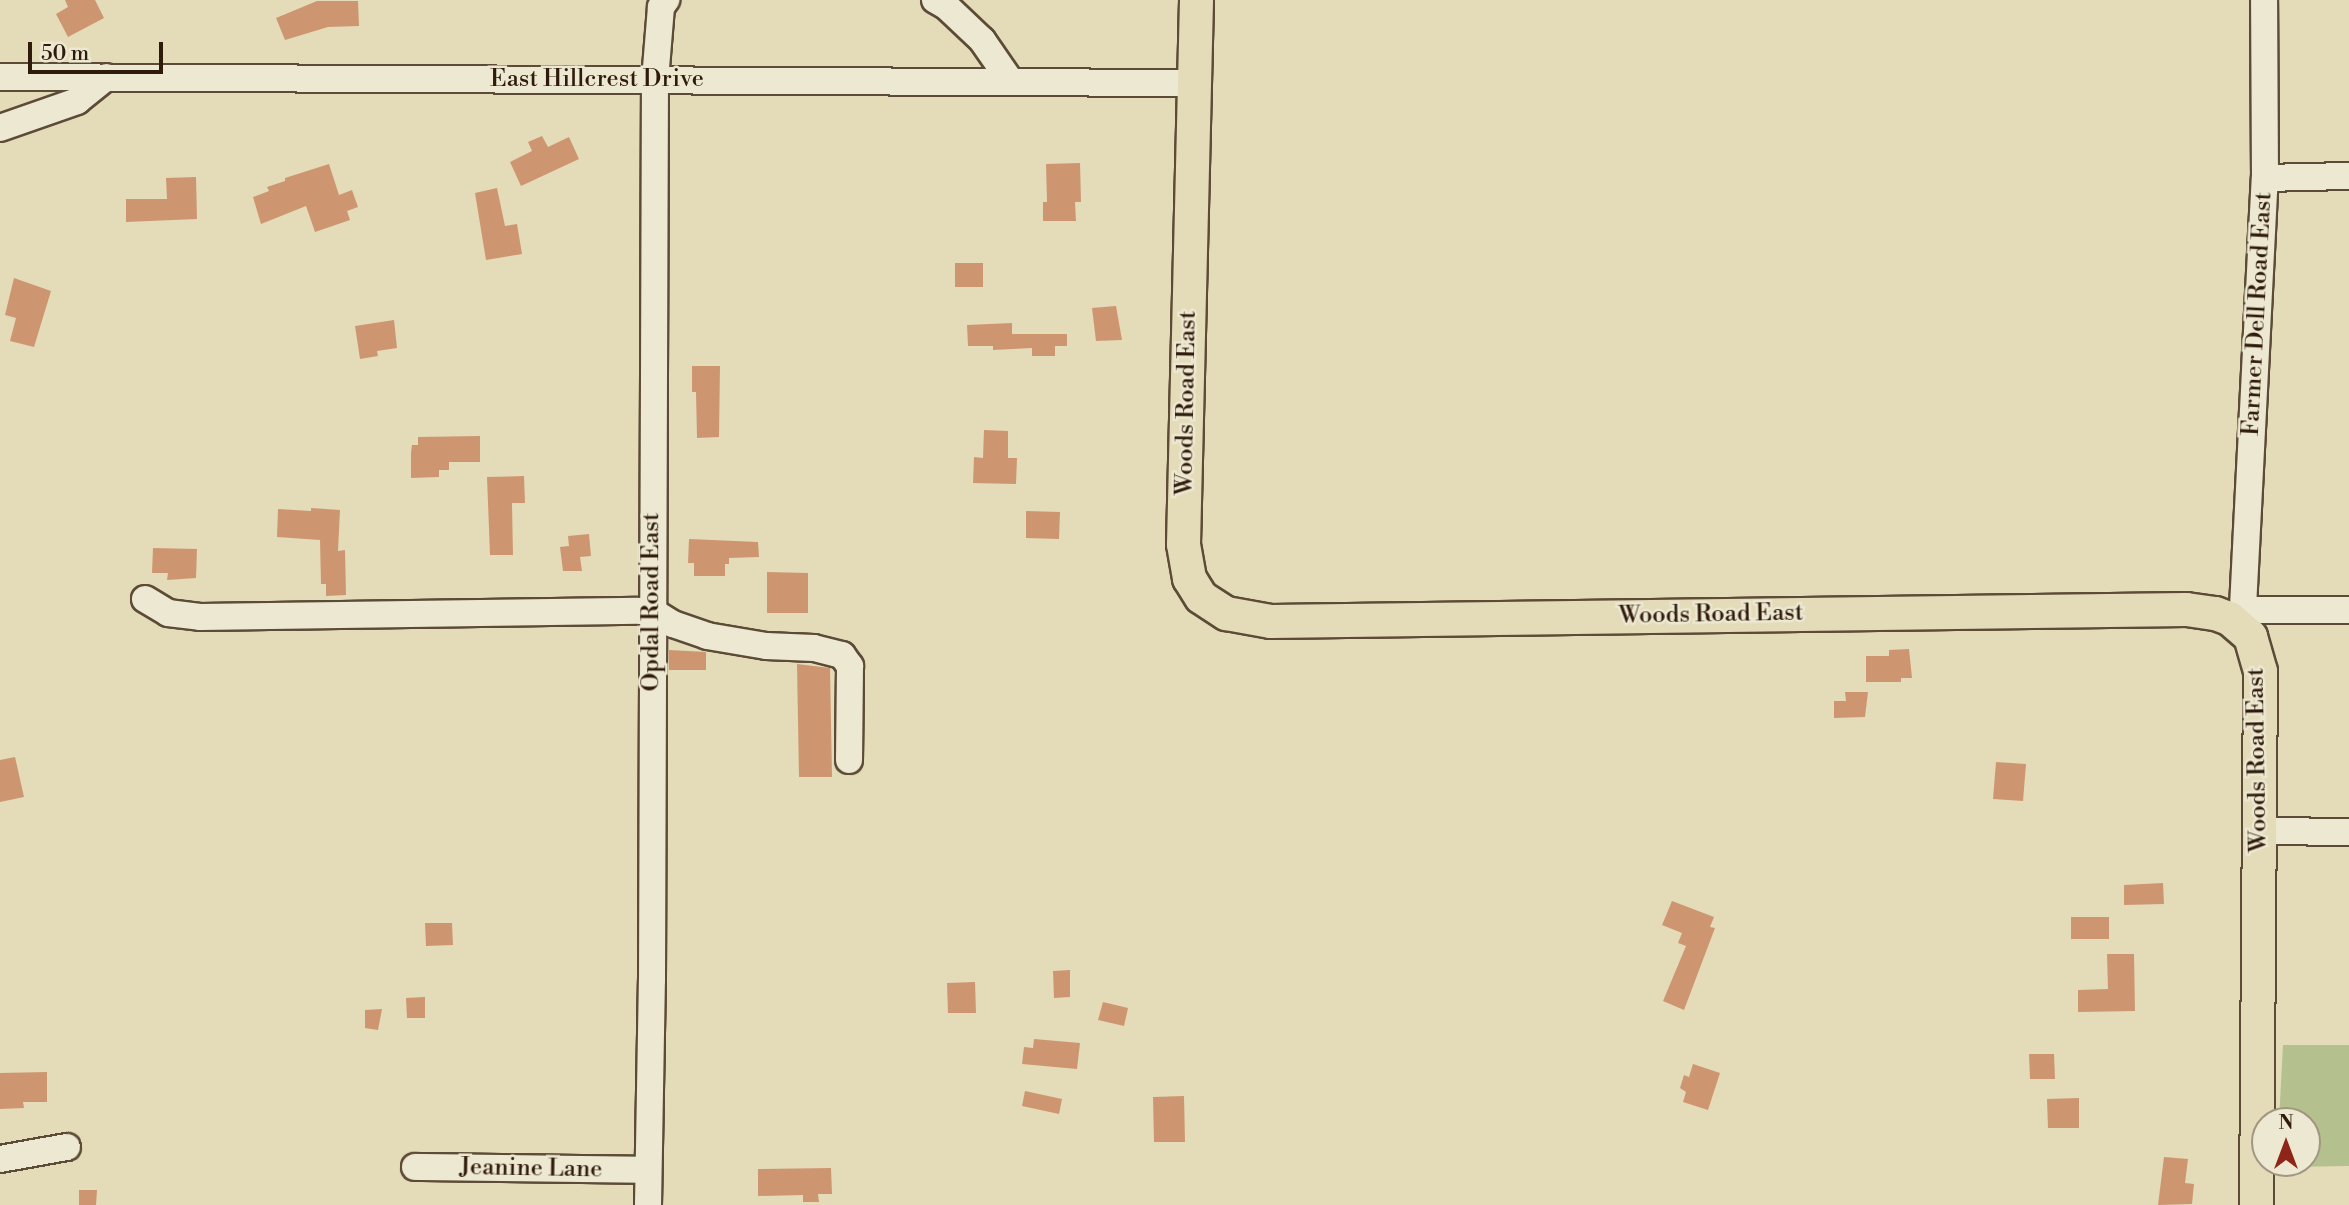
<!DOCTYPE html>
<html>
<head>
<meta charset="utf-8">
<style>
	body { margin:0 }
	#map { position:relative; width:2349px; height:1205px; overflow:hidden; background:#e4dbb9; font-family:"Libre Bodoni",serif }
	div>[style] { position:absolute }
	[style*='--x'] { left:calc(var(--x)*1px); top:calc(var(--y)*1px); width:calc(var(--w)*1px); rotate:calc(var(--a)*1deg) }
	.green>* { inset:0; background:#b5c08f }
	.building>* { inset:0; background:#ce9670 }
	.roads { filter:drop-shadow(2px 0 #5c4b36) drop-shadow(-2px 0 #5c4b36) drop-shadow(0 2px #5c4b36) drop-shadow(0 -2px #5c4b36) }
	.minor>* { height:26px; margin:-13px; padding:0 13px; transform-origin:13px; border-radius:13px; background:#ede8d2 }
	.major>* { height:33px; margin:-16.5px; padding:0 16.5px; transform-origin:16.5px; border-radius:16.5px; background:#e4dbb9 }
	span { translate:-50% -50%; white-space:nowrap; text-align:center; line-height:1.15; -webkit-text-stroke:5px #ede8d2; paint-order:stroke }
	.street-label { font-size:24px; color:#2f1b0b }
	.north { position:absolute; left:2251px; top:1107px; width:70px; height:70px; box-sizing:border-box; background:#ede8d2; border:2px solid #a19682; border-radius:50%; rotate:0deg; font-size:19px; font-weight:700; line-height:28px; text-align:center; color:#2f1b0b }
	.north::after { content:''; display:block; margin:auto; width:24px; height:32px; background:#8f2418; clip-path:polygon(50% 0,100% 100%,50% 72%,0 100%) }
	.scale { position:absolute; left:28px; top:42px; width:135px; height:32px; box-sizing:border-box; border:4px solid #2f1b0b; border-top:0; padding-left:9px; font-size:21px; line-height:24px; white-space:nowrap; color:#2f1b0b; -webkit-text-stroke:5px #ede8d2; paint-order:stroke }
</style>
</head>
<body>
<div id="map">
	<div class="green">
		<i style="clip-path:polygon(2283px 1045px,2349px 1045px,2349px 1166px,2278px 1167px,2278px 1163px,2307px 1163px,2307px 1121px,2279px 1121px)"></i>
	</div>
	<div class="building">
		<i style="clip-path:polygon(65px 0,95px 0,104px 18px,68px 37px,56px 14px,68px 7px)"></i>
		<i style="clip-path:polygon(317px 1px,358px 1px,359px 26px,328px 27px,285px 40px,276px 18px)"></i>
		<i style="clip-path:polygon(542px 136px,548px 147px,569px 137px,579px 159px,521px 186px,510px 162px,532px 151px,528px 142px)"></i>
		<i style="clip-path:polygon(1080px 163px,1081px 202px,1075px 202px,1076px 221px,1043px 221px,1043px 202px,1047px 202px,1046px 164px)"></i>
		<i style="clip-path:polygon(329px 164px,339px 195px,352px 190px,358px 207px,347px 211px,350px 220px,315px 232px,306px 206px,261px 224px,253px 197px,269px 191px,267px 187px,285px 181px,285px 178px)"></i>
		<i style="clip-path:polygon(196px 177px,197px 219px,126px 222px,126px 199px,167px 199px,166px 178px)"></i>
		<i style="clip-path:polygon(497px 188px,505px 226px,517px 224px,522px 254px,486px 260px,475px 193px)"></i>
		<i style="clip-path:polygon(955px 263px,983px 263px,983px 287px,955px 287px)"></i>
		<i style="clip-path:polygon(14px 278px,51px 291px,34px 347px,10px 341px,16px 318px,5px 315px)"></i>
		<i style="clip-path:polygon(1116px 306px,1122px 340px,1096px 341px,1092px 308px)"></i>
		<i style="clip-path:polygon(394px 320px,397px 348px,377px 351px,378px 356px,360px 359px,355px 326px)"></i>
		<i style="clip-path:polygon(1012px 323px,1012px 334px,1067px 334px,1067px 346px,1055px 346px,1055px 356px,1032px 356px,1032px 348px,993px 350px,993px 346px,968px 346px,967px 325px)"></i>
		<i style="clip-path:polygon(692px 366px,720px 366px,719px 437px,697px 438px,696px 392px,692px 392px)"></i>
		<i style="clip-path:polygon(984px 430px,1008px 431px,1008px 458px,1017px 458px,1016px 484px,973px 483px,974px 457px,983px 458px)"></i>
		<i style="clip-path:polygon(480px 436px,480px 462px,449px 462px,449px 470px,439px 470px,439px 477px,411px 478px,411px 453px,412px 445px,418px 445px,418px 437px)"></i>
		<i style="clip-path:polygon(524px 476px,525px 503px,512px 503px,513px 555px,490px 555px,487px 477px)"></i>
		<i style="clip-path:polygon(311px 508px,340px 510px,338px 551px,345px 550px,346px 595px,326px 596px,326px 584px,321px 584px,320px 540px,277px 537px,278px 509px,311px 511px)"></i>
		<i style="clip-path:polygon(1026px 511px,1060px 512px,1059px 539px,1026px 538px)"></i>
		<i style="clip-path:polygon(589px 534px,591px 556px,580px 557px,582px 571px,563px 571px,560px 547px,569px 546px,568px 536px)"></i>
		<i style="clip-path:polygon(689px 539px,758px 542px,759px 557px,729px 558px,729px 564px,725px 564px,725px 576px,694px 576px,694px 563px,688px 563px)"></i>
		<i style="clip-path:polygon(153px 548px,197px 549px,196px 578px,167px 580px,168px 573px,152px 573px)"></i>
		<i style="clip-path:polygon(767px 572px,808px 573px,808px 613px,767px 613px)"></i>
		<i style="clip-path:polygon(1909px 649px,1912px 678px,1901px 678px,1901px 682px,1866px 682px,1866px 656px,1889px 656px,1889px 650px)"></i>
		<i style="clip-path:polygon(669px 650px,706px 652px,706px 670px,669px 670px)"></i>
		<i style="clip-path:polygon(797px 664px,830px 668px,832px 777px,799px 777px)"></i>
		<i style="clip-path:polygon(1845px 692px,1868px 692px,1865px 717px,1834px 718px,1834px 701px,1846px 701px)"></i>
		<i style="clip-path:polygon(15px 757px,24px 797px,0 802px,0 760px)"></i>
		<i style="clip-path:polygon(1996px 762px,2026px 764px,2023px 801px,1993px 799px)"></i>
		<i style="clip-path:polygon(2163px 883px,2164px 904px,2124px 905px,2124px 885px)"></i>
		<i style="clip-path:polygon(1672px 901px,1714px 917px,1710px 927px,1715px 928px,1684px 1010px,1663px 1001px,1686px 946px,1678px 943px,1682px 933px,1662px 925px)"></i>
		<i style="clip-path:polygon(2071px 917px,2109px 917px,2109px 939px,2071px 939px)"></i>
		<i style="clip-path:polygon(425px 923px,452px 923px,453px 945px,426px 946px)"></i>
		<i style="clip-path:polygon(2107px 954px,2134px 954px,2135px 1011px,2078px 1012px,2078px 990px,2108px 989px)"></i>
		<i style="clip-path:polygon(1070px 970px,1070px 997px,1054px 998px,1053px 971px)"></i>
		<i style="clip-path:polygon(975px 982px,976px 1013px,948px 1013px,947px 983px)"></i>
		<i style="clip-path:polygon(425px 997px,425px 1018px,407px 1018px,406px 998px)"></i>
		<i style="clip-path:polygon(1103px 1002px,1128px 1008px,1124px 1026px,1098px 1020px)"></i>
		<i style="clip-path:polygon(382px 1009px,378px 1030px,365px 1028px,365px 1010px)"></i>
		<i style="clip-path:polygon(1034px 1039px,1080px 1043px,1077px 1069px,1022px 1064px,1024px 1047px,1033px 1048px)"></i>
		<i style="clip-path:polygon(2029px 1054px,2054px 1054px,2055px 1079px,2030px 1079px)"></i>
		<i style="clip-path:polygon(1693px 1064px,1720px 1073px,1708px 1110px,1683px 1102px,1686px 1092px,1680px 1088px,1684px 1075px,1689px 1077px)"></i>
		<i style="clip-path:polygon(47px 1072px,47px 1102px,23px 1102px,24px 1108px,0 1109px,0 1073px)"></i>
		<i style="clip-path:polygon(1025px 1091px,1062px 1099px,1059px 1114px,1022px 1106px)"></i>
		<i style="clip-path:polygon(1184px 1096px,1185px 1142px,1154px 1142px,1153px 1097px)"></i>
		<i style="clip-path:polygon(2079px 1098px,2079px 1128px,2048px 1128px,2047px 1099px)"></i>
		<i style="clip-path:polygon(2164px 1157px,2188px 1159px,2185px 1183px,2194px 1184px,2192px 1204px,2158px 1205px)"></i>
		<i style="clip-path:polygon(831px 1168px,832px 1194px,818px 1194px,819px 1202px,803px 1202px,803px 1195px,758px 1196px,758px 1169px)"></i>
		<i style="clip-path:polygon(79px 1190px,97px 1190px,96px 1205px,79px 1205px)"></i>
	</div>
	<div class="roads">
		<div class="minor">
			<i style="--x:935;--y:0;--w:13;--a:29"></i>
			<i style="--x:946;--y:6;--w:50;--a:43.4"></i>
			<i style="--x:982;--y:40;--w:51;--a:55.4"></i>
			<i style="--x:0;--y:77;--w:1194;--a:0.29"></i>
			<i style="--x:0;--y:128;--w:82;--a:-19.3"></i>
			<i style="--x:77;--y:101;--w:38;--a:-39"></i>
			<i style="--x:2265;--y:178;--w:84;--a:-1.4"></i>
			<i style="--x:145;--y:599;--w:27;--a:31"></i>
			<i style="--x:168;--y:613;--w:32;--a:7"></i>
			<i style="--x:200;--y:617;--w:452;--a:-0.8"></i>
			<i style="--x:652;--y:611;--w:25;--a:32"></i>
			<i style="--x:673;--y:624;--w:36;--a:19"></i>
			<i style="--x:707;--y:636;--w:60;--a:9.6"></i>
			<i style="--x:766;--y:646;--w:48;--a:2.4"></i>
			<i style="--x:814;--y:648;--w:29;--a:14"></i>
			<i style="--x:842;--y:655;--w:14;--a:54"></i>
			<i style="--x:850;--y:666;--w:94;--a:90.6"></i>
			<i style="--x:2243;--y:610;--w:106;--a:0"></i>
			<i style="--x:2242;--y:627;--w:450;--a:-87.1"></i>
			<i style="--x:2265;--y:178;--w:178;--a:-90.3"></i>
			<i style="--x:2260;--y:831;--w:89;--a:0.6"></i>
			<i style="--x:0;--y:1159;--w:68;--a:-10.2"></i>
			<i style="--x:415;--y:1167;--w:233;--a:0.7"></i>
			<i style="--x:648;--y:1205;--w:225;--a:-89"></i>
			<i style="--x:652;--y:980;--w:900;--a:-89.81"></i>
			<i style="--x:655;--y:80;--w:73;--a:-85.3"></i>
			<i style="--x:661;--y:7;--w:9;--a:-54"></i>
		</div>
		<div class="major">
			<i style="--x:1196;--y:0;--w:544;--a:91.37"></i>
			<i style="--x:1183;--y:544;--w:35;--a:80"></i>
			<i style="--x:1189;--y:578;--w:22;--a:58"></i>
			<i style="--x:1201;--y:597;--w:30;--a:33"></i>
			<i style="--x:1226;--y:613;--w:45;--a:10.3"></i>
			<i style="--x:1270;--y:621;--w:916;--a:-0.75"></i>
			<i style="--x:2186;--y:609;--w:29;--a:8"></i>
			<i style="--x:2215;--y:613;--w:15;--a:20"></i>
			<i style="--x:2229;--y:618;--w:28;--a:41"></i>
			<i style="--x:2250;--y:636;--w:36;--a:74"></i>
			<i style="--x:2260;--y:671;--w:534;--a:90.43"></i>
		</div>
	</div>
	<div class="street-label">
		<span style="left:597px;top:80px">East Hillcrest Drive</span>
		<span style="left:2258px;top:314px;rotate:-87deg">Farmer Dell Road East</span>
		<span style="left:1187px;top:403px;rotate:-89deg">Woods Road East</span>
		<span style="left:652px;top:602px;rotate:-90deg">Opdal Road East</span>
		<span style="left:1711px;top:615px;rotate:-1deg">Woods Road East</span>
		<span style="left:2258px;top:760px;rotate:-91deg">Woods Road East</span>
		<span style="left:531px;top:1169px;rotate:1deg">Jeanine Lane</span>
	</div>
	<div class="north">N</div>
	<div class="scale">50 m</div>
</div>
</body>
</html>
